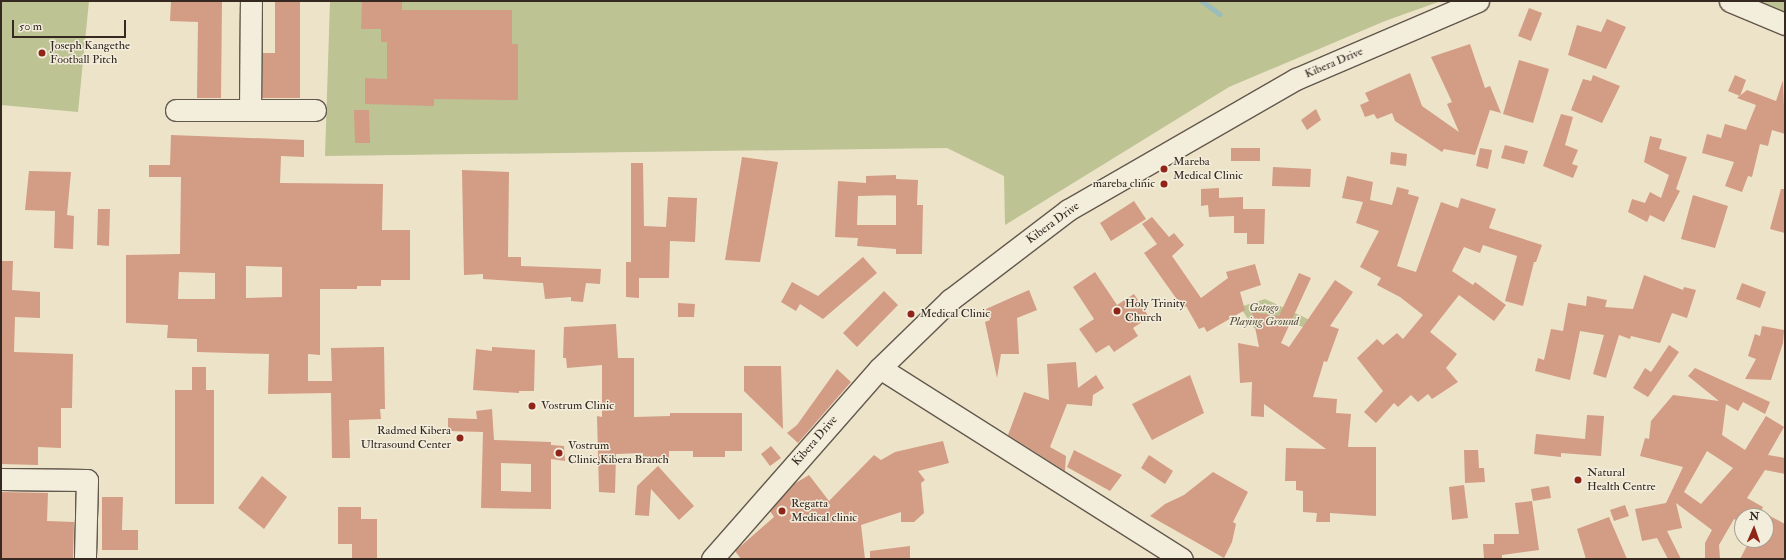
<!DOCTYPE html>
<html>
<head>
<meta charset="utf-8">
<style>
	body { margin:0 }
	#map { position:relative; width:1786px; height:560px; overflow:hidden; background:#ede3c9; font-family:"IM FELL Double Pica",serif }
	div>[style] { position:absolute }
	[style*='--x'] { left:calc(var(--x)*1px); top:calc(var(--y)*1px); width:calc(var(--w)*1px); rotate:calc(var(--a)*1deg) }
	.green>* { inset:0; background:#bdc393 }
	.stream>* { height:4.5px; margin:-2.25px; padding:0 2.25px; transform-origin:2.25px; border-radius:2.25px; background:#9abdbb }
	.building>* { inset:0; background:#d39c84 }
	.roads { filter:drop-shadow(1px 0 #63584c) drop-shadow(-1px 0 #63584c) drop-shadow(0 1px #63584c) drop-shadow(0 -1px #63584c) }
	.minor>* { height:21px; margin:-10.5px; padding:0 10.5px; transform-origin:10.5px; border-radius:10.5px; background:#f3eddc }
	.dots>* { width:11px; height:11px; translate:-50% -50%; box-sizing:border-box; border:2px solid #f3eddc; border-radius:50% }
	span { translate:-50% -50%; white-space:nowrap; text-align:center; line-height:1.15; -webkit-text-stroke:3px #f3eddc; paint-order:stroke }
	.poi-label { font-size:12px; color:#352922 }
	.left { translate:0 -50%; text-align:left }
	.right { translate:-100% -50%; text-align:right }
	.street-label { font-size:12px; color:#352922 }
	.park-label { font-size:12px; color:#57503e; font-style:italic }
	.frame { position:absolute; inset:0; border:2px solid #352922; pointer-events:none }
	.north { position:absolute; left:1734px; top:508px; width:40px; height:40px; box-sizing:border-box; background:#f3eddc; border:1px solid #a79f92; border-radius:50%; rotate:2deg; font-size:11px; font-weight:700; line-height:16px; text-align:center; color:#352922 }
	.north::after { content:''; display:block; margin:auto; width:14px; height:18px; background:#8f2418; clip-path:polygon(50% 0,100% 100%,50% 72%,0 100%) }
	.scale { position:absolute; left:12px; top:20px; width:114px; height:18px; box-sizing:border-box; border:2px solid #352922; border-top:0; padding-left:5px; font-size:12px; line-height:14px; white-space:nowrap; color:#352922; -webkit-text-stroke:3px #f3eddc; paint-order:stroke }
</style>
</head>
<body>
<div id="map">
	<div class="green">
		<i style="clip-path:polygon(1px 1px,89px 1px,78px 112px,1px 105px)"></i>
		<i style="clip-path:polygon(330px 1px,1441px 1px,1385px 21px,1229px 87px,1005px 225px,1004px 176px,947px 148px,325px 156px)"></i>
		<i style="clip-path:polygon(1755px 1px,1785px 1px,1785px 13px)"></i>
		<i style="clip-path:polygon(1265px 299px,1310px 320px,1306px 328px,1282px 320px,1277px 331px,1254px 328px,1240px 307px)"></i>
	</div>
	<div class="stream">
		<i style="--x:1202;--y:1;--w:22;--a:36"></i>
	</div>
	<div class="building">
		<i style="clip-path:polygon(171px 1px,222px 1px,221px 98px,197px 98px,198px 22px,170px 21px)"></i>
		<i style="clip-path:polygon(275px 1px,300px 1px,300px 98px,262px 98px,263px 53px,275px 53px)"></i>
		<i style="clip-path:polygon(362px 1px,402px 1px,402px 10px,512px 10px,512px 44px,518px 44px,518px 100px,434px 99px,434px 106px,365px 104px,365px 78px,387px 79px,387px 42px,381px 42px,381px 29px,361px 29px)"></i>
		<i style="clip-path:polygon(1529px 8px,1542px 13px,1531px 41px,1518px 36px)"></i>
		<i style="clip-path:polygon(1607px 19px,1626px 27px,1606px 69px,1568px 55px,1577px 25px,1601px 32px)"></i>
		<i style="clip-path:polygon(1470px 44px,1485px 88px,1490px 86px,1501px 113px,1490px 110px,1475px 155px,1444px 149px,1442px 152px,1395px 121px,1392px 113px,1377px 119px,1374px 114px,1365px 117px,1360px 105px,1369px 101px,1365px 93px,1410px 73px,1422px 106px,1459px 132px,1447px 104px,1452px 102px,1431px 57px)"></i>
		<i style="clip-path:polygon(1519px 60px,1549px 69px,1533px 123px,1503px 114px)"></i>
		<i style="clip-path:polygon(1593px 75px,1620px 86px,1602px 123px,1571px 110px,1583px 79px,1591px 81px)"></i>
		<i style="clip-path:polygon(1735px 75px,1746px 80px,1740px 96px,1728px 91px)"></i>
		<i style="clip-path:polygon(1783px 80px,1785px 134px,1772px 130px,1768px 146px,1760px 144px,1752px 177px,1748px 176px,1742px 192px,1725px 186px,1734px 162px,1702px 153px,1707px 134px,1721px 138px,1725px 124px,1746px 130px,1756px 105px,1737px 98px,1747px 90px,1776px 101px)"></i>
		<i style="clip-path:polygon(1316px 109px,1321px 120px,1307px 130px,1301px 120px)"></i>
		<i style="clip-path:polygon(354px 110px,369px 110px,370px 143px,355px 143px)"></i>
		<i style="clip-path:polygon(1561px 114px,1573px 117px,1565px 145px,1578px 150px,1572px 164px,1578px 166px,1573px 178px,1543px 166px)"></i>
		<i style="clip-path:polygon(evenodd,171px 135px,304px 140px,304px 157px,281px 156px,280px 183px,383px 184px,382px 230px,410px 230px,410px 280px,381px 280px,381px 286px,357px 286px,357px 289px,320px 289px,320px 355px,308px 354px,308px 381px,332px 381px,331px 348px,384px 347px,385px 409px,380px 409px,381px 419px,349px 420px,350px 458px,332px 458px,331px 393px,268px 394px,269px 354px,197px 352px,197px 339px,167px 338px,168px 325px,126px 323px,126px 255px,180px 254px,181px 177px,149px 177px,149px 165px,170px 165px,171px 135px,246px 266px,282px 267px,282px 297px,246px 298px,246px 266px,171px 135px,179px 272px,215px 273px,215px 299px,178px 299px,179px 272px)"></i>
		<i style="clip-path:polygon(1650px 136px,1662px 139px,1659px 149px,1687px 157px,1676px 189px,1680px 191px,1664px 222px,1650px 215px,1647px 222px,1628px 212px,1632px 199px,1645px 203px,1650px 192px,1661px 198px,1669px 175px,1644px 162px)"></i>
		<i style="clip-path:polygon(1505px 145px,1528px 151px,1524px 164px,1501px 158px)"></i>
		<i style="clip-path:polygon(1231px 148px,1260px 148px,1260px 161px,1231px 161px)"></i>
		<i style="clip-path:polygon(1480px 148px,1492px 150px,1488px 169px,1476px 166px)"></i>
		<i style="clip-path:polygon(1391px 152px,1407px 154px,1406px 166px,1390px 164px)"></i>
		<i style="clip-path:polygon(742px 157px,778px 162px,760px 262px,725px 260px)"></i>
		<i style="clip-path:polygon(631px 163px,643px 163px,644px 226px,666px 227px,668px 197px,697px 198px,695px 242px,670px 241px,669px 278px,639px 278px,639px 298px,626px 297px,626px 262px,631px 262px)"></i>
		<i style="clip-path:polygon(1273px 167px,1311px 169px,1310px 187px,1272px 186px)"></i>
		<i style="clip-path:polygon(462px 170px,509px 172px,508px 257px,521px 257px,521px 266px,601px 269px,600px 284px,586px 283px,583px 302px,571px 301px,571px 297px,545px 299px,543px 283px,483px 279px,483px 274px,464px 275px)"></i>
		<i style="clip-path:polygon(29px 171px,71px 172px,67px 215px,74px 216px,73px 249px,54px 248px,55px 211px,25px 210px)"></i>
		<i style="clip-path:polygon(evenodd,896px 175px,896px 179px,918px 180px,917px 205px,923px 205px,922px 254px,896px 254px,896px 249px,857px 246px,858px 238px,835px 237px,838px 181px,866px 183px,866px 176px,896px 175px,896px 195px,896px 225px,857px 225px,858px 196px,896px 195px)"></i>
		<i style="clip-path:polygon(1347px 176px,1373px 182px,1370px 200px,1392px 205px,1397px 187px,1409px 190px,1408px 194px,1419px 197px,1397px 266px,1416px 272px,1441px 202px,1458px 208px,1461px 198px,1496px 209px,1489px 228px,1542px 245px,1536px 262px,1534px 262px,1523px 306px,1505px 301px,1517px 256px,1483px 245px,1480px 253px,1464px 247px,1452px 271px,1473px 285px,1475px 282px,1506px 305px,1494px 321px,1459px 295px,1430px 332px,1457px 354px,1446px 368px,1458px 382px,1432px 399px,1428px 394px,1418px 402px,1411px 395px,1398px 407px,1394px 403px,1376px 423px,1364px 412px,1383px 391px,1357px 358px,1377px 339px,1383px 345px,1397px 333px,1403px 339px,1423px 315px,1400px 297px,1377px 285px,1381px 278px,1360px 267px,1379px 231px,1356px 223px,1363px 202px,1342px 198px)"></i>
		<i style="clip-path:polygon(1219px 188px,1219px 198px,1243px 197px,1243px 209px,1265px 209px,1264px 244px,1247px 244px,1247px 233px,1234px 233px,1234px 216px,1209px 217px,1208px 205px,1201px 206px,1201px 189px)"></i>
		<i style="clip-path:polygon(1781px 189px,1785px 189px,1785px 233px,1770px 229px)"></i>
		<i style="clip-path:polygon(1693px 195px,1728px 206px,1715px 248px,1681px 239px)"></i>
		<i style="clip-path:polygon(1134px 201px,1146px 219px,1111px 241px,1100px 223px)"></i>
		<i style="clip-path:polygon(98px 209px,110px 209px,109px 246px,97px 245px)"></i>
		<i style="clip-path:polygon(1152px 217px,1169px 237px,1174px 233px,1184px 245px,1172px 256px,1201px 298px,1228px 278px,1226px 272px,1255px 264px,1261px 285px,1240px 292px,1245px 310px,1207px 332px,1204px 327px,1199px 329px,1186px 306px,1183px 308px,1144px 253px,1157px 244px,1142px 224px)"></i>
		<i style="clip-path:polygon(863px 257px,877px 273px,823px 319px,800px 304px,796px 311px,781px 302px,792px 282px,818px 296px)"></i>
		<i style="clip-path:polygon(1px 261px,13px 261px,12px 290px,40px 292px,40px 318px,15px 317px,14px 352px,73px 354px,72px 408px,61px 408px,61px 448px,38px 447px,38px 465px,1px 464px)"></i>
		<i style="clip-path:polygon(1095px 272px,1117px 305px,1134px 294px,1149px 317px,1133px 328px,1138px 336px,1114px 352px,1109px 345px,1096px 353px,1079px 329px,1094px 319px,1073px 287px)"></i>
		<i style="clip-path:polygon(1299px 273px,1311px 278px,1281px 343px,1289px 347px,1335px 280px,1353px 292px,1330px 326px,1339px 329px,1327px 362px,1324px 361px,1313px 397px,1337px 399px,1336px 413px,1351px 414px,1348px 447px,1376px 447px,1376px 516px,1330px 513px,1330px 522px,1316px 522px,1317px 513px,1303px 512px,1303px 491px,1296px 490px,1296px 481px,1285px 481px,1286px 448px,1326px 449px,1264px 404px,1264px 417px,1251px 416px,1252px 382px,1240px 383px,1238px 343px,1259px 347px,1252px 312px,1279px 316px)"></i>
		<i style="clip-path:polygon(1644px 275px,1683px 290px,1684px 287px,1696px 290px,1687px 318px,1672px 313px,1660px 343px,1631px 336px,1630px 339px,1619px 335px,1606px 378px,1593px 374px,1604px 335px,1580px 331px,1570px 380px,1535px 371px,1538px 358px,1544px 360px,1551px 329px,1563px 331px,1568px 303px,1586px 306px,1587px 296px,1607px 300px,1605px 307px,1633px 309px)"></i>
		<i style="clip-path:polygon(1742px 283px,1766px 292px,1760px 308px,1736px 299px)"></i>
		<i style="clip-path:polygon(1029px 290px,1037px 310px,1017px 318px,1019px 354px,1001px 354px,997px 378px,985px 322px,990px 320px,986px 309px)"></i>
		<i style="clip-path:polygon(884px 291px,898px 305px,857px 347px,843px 333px)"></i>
		<i style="clip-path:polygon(678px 303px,695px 304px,694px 317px,678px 317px)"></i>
		<i style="clip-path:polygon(616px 324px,618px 358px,634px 358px,634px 417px,670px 416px,670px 413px,742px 413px,742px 451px,725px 451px,725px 457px,693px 457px,693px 451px,669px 451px,669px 458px,643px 459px,643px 453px,616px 454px,615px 493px,599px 492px,597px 416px,602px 417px,602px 365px,567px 368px,566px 358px,563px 358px,564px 327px)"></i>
		<i style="clip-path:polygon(1762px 326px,1784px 330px,1783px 343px,1771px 380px,1745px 379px,1756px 359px,1748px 356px,1755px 334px,1760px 336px)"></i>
		<i style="clip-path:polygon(1669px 345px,1679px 352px,1648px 397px,1633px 388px,1645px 368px,1651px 372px)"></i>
		<i style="clip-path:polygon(492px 347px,535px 350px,534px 391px,519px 391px,519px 393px,473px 390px,476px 349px,492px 351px)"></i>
		<i style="clip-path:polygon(1076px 362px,1078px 388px,1096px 375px,1104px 388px,1093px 395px,1092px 406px,1067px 404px,1050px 447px,1066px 456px,1065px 471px,1008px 435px,1024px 392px,1049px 400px,1047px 364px)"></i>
		<i style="clip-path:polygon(744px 366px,781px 366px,783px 429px,744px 391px)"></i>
		<i style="clip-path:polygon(192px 367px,206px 367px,206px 390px,214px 390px,214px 504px,175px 504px,175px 390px,192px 390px)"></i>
		<i style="clip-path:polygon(evenodd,1695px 368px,1770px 402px,1765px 414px,1743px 402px,1738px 411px,1726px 404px,1722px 435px,1745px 450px,1766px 416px,1784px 427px,1768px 455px,1785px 458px,1785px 474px,1765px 470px,1747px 498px,1763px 507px,1759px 516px,1742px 516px,1742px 523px,1734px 519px,1719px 545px,1720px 559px,1705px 559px,1705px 543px,1712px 530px,1676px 503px,1682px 528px,1667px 531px,1681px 559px,1668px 559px,1657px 538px,1642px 541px,1635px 509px,1666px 503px,1683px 467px,1640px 456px,1645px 438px,1649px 439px,1651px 421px,1673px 395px,1719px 401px,1688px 376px,1695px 368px,1707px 451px,1733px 468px,1701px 504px,1684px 492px,1707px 451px)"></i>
		<i style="clip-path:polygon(837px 369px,851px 382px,798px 443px,787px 433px,797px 425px)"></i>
		<i style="clip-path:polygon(1190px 375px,1204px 413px,1152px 440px,1132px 404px)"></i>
		<i style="clip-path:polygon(evenodd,492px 409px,494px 440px,551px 442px,551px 445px,564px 446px,565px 461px,551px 459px,551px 509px,481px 508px,483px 432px,448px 431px,448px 418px,477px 419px,476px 411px,492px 409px,501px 463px,531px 464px,531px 492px,501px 491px,501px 463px)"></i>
		<i style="clip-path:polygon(1587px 415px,1604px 416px,1601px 456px,1561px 453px,1561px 457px,1534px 454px,1536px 434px,1585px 439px)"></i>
		<i style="clip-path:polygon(943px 441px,949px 463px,918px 471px,925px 480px,921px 483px,924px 513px,914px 522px,901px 522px,901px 512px,861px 525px,865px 559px,741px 559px,735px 551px,774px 517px,770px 511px,794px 484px,809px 475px,829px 501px,874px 455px,881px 460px,895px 452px)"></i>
		<i style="clip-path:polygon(771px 446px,781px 458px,770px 466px,761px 454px)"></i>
		<i style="clip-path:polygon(1074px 450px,1122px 475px,1110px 491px,1067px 467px)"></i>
		<i style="clip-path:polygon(1464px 450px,1478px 450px,1479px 468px,1484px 468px,1485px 482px,1465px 483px)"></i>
		<i style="clip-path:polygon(1149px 455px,1173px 471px,1165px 484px,1141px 468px)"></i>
		<i style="clip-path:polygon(658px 466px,694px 506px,679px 520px,651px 489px,649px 516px,635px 515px,637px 486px)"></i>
		<i style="clip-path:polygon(1213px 472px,1248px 492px,1233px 522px,1236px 524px,1232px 542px,1224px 558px,1150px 516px,1165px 504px,1184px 495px)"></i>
		<i style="clip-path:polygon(262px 476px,287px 497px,264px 529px,238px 508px)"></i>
		<i style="clip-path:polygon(1464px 485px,1468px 518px,1452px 520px,1449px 487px)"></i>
		<i style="clip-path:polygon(1549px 486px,1551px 498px,1533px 501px,1531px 489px)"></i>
		<i style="clip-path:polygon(1px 492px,48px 493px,47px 521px,74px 522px,73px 559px,1px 559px)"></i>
		<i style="clip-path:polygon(102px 497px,123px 497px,122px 530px,138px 530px,138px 550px,102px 550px)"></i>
		<i style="clip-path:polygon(1532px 501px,1539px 550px,1502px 555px,1502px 559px,1484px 559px,1483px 544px,1494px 544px,1494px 534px,1519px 534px,1515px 503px)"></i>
		<i style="clip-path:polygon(1625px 505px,1629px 516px,1614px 521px,1610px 510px)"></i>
		<i style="clip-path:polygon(338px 507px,361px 507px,361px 519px,377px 519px,377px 559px,352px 559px,352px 544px,338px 544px)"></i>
		<i style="clip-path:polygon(1766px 514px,1785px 524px,1785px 559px,1740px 559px,1750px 540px,1766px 540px)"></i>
		<i style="clip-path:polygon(1609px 517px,1627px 559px,1586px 559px,1577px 529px)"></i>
		<i style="clip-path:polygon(910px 546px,910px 559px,870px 559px,870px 551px)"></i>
	</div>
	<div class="roads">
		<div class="minor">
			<i style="--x:1730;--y:1;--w:60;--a:22.7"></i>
			<i style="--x:176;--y:110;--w:139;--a:0"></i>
			<i style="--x:250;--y:110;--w:109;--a:-89.5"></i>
			<i style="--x:880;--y:368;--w:357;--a:32.3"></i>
			<i style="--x:1;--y:479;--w:86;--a:0.7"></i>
			<i style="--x:87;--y:480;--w:79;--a:91.5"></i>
			<i style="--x:712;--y:559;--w:254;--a:-48.7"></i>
			<i style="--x:880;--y:368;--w:98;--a:-44.2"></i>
			<i style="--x:950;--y:300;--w:148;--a:-37.3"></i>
			<i style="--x:1068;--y:210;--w:263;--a:-29.9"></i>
			<i style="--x:1296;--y:79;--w:198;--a:-23.2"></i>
		</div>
	</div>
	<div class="dots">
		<i style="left:42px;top:53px;background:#8f2418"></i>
		<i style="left:1164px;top:169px;background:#8f2418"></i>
		<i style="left:1164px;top:184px;background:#8f2418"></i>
		<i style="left:1117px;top:311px;background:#8f2418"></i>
		<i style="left:911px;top:314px;background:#8f2418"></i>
		<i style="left:532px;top:406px;background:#8f2418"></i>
		<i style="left:460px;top:438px;background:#8f2418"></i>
		<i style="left:559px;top:453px;background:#8f2418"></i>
		<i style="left:1578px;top:480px;background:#8f2418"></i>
		<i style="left:782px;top:511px;background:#8f2418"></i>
	</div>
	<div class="poi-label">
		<span class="left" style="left:50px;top:53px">Joseph Kangethe<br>Football Pitch</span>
		<span class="left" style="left:1173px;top:169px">Mareba<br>Medical Clinic</span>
		<span class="right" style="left:1155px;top:184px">mareba clinic</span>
		<span class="left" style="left:1125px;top:311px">Holy Trinity<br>Church</span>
		<span class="left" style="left:920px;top:314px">Medical Clinic</span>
		<span class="left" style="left:541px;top:406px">Vostrum Clinic</span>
		<span class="right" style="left:451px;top:438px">Radmed Kibera<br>Ultrasound Center</span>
		<span class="left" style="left:568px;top:453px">Vostrum<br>Clinic,Kibera Branch</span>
		<span class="left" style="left:1587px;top:480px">Natural<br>Health Centre</span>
		<span class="left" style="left:791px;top:511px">Regatta<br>Medical clinic</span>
	</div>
	<div class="street-label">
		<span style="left:1334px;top:63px;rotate:-23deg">Kibera Drive</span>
		<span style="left:1053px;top:223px;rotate:-36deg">Kibera Drive</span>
		<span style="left:815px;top:441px;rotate:-49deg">Kibera Drive</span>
	</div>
	<div class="park-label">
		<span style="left:1264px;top:315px">Gotogo<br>Playing Ground</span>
	</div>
	<div class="frame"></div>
	<div class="north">N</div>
	<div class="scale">50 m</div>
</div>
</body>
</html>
